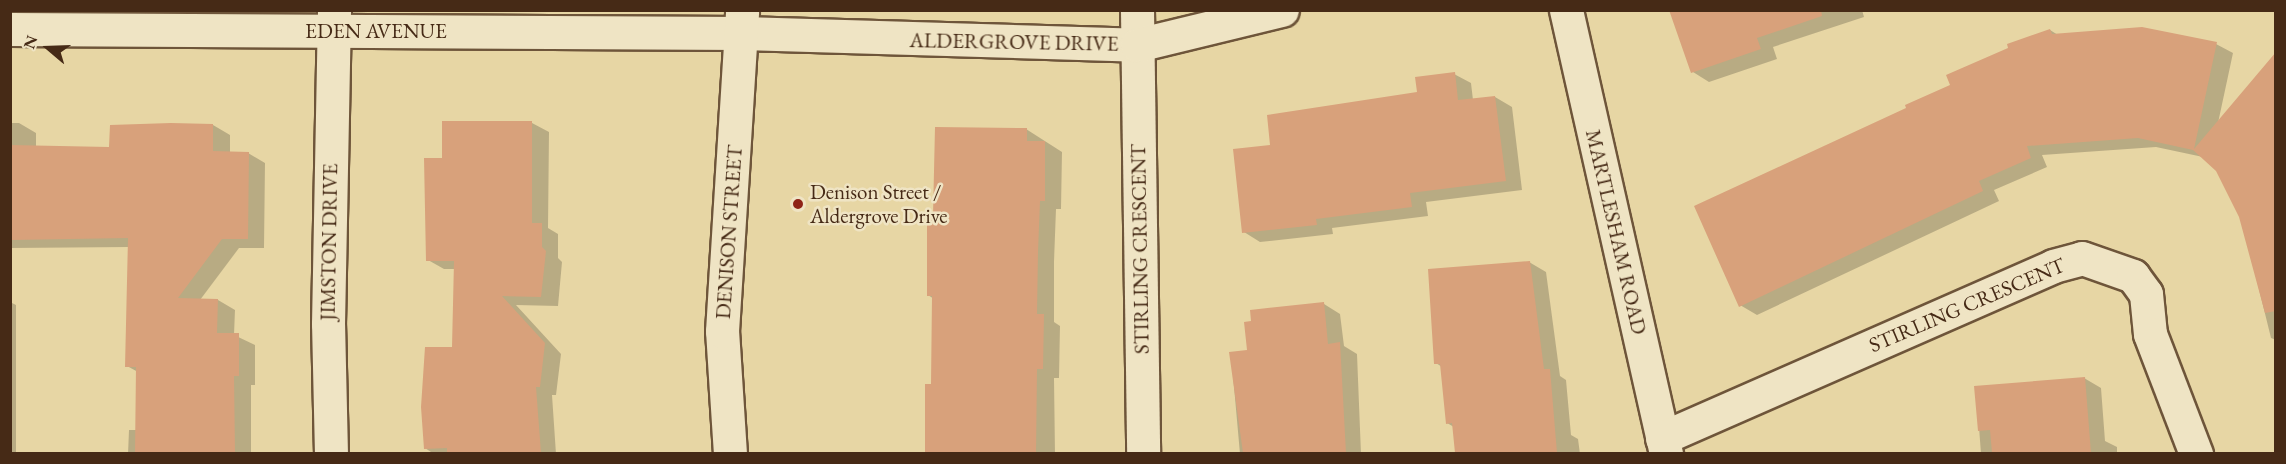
<!DOCTYPE html>
<html>
<head>
<meta charset="utf-8">
<style>
	body { margin:0 }
	#map { position:relative; width:2286px; height:464px; overflow:hidden; background:#e7d6a4; font-family:"EB Garamond",serif }
	div>[style] { position:absolute }
	[style*='--x'] { left:calc(var(--x)*1px); top:calc(var(--y)*1px); width:calc(var(--w)*1px); rotate:calc(var(--a)*1deg) }
	.shadow>* { inset:0; background:#0003 }
	.building>* { inset:0; background:#d8a17b }
	.roads { filter:drop-shadow(2px 0 #6e553a) drop-shadow(-2px 0 #6e553a) drop-shadow(0 2px #6e553a) drop-shadow(0 -2px #6e553a) }
	.minor>* { height:33px; margin:-16.5px; padding:0 16.5px; transform-origin:16.5px; border-radius:16.5px; background:#efe4c4 }
	.dots>* { width:16px; height:16px; translate:-50% -50%; box-sizing:border-box; border:3px solid #efe4c4; border-radius:50% }
	span { translate:-50% -50%; white-space:nowrap; text-align:center; line-height:1.15; -webkit-text-stroke:5px #efe4c4; paint-order:stroke }
	.street-label { font-size:21px; color:#462a16 }
	.poi-label { font-size:21px; color:#462a16 }
	.left { translate:0 -50%; text-align:left }
	.frame { position:absolute; inset:0; border:12px solid #462a16; pointer-events:none }
	.north { position:absolute; left:18px; top:18px; width:60px; height:60px; -webkit-text-stroke:4px #efe4c4; paint-order:stroke; rotate:289deg; font-size:16px; font-weight:700; line-height:24px; text-align:center; color:#462a16 }
	.north::after { content:''; display:block; margin:auto; width:21px; height:27px; background:#462a16; clip-path:polygon(50% 0,100% 100%,50% 72%,0 100%) }
</style>
</head>
<body>
<div id="map">
	<div class="shadow">
		<i style="clip-path:polygon(1671px 10px,1862px 10px,1864px 17px,1773px 47px,1777px 59px,1709px 82px,1693px 72px)"></i>
		<i style="clip-path:polygon(2050px 30px,2058px 35px,2216px 44px,2233px 53px,2218px 123px,2276px 76px,2276px 340px,2271px 338px,2241px 216px,2217px 170px,2203px 157px,2156px 147px,2042px 155px,2047px 167px,1994px 190px,1999px 201px,1757px 315px,1740px 305px,1908px 109px)"></i>
		<i style="clip-path:polygon(1454px 74px,1471px 83px,1473px 100px,1495px 97px,1512px 107px,1522px 190px,1426px 202px,1428px 216px,1332px 228px,1333px 234px,1260px 242px,1244px 232px,1272px 147px,1418px 93px)"></i>
		<i style="clip-path:polygon(10px 123px,19px 123px,36px 133px,36px 147px,111px 149px,111px 127px,213px 125px,230px 135px,230px 153px,248px 153px,265px 163px,264px 248px,239px 248px,200px 300px,218px 300px,235px 310px,234px 335px,255px 345px,255px 385px,251px 385px,251px 454px,128px 454px,129px 430px,137px 430px,138px 372px,127px 366px,130px 247px,10px 248px)"></i>
		<i style="clip-path:polygon(532px 123px,549px 132px,548px 228px,558px 234px,558px 258px,562px 262px,558px 306px,516px 305px,561px 354px,556px 395px,552px 395px,556px 454px,434px 454px,425px 448px,454px 349px,455px 269px,444px 269px,428px 260px,443px 159px)"></i>
		<i style="clip-path:polygon(1026px 129px,1062px 152px,1061px 209px,1056px 209px,1054px 262px,1054px 322px,1060px 326px,1059px 378px,1054px 378px,1055px 454px,928px 454px,926px 386px,933px 386px,934px 299px,928px 295px,934px 216px)"></i>
		<i style="clip-path:polygon(1529px 262px,1546px 272px,1560px 376px,1566px 380px,1571px 435px,1578px 439px,1580px 454px,1457px 454px,1454px 427px,1447px 423px,1442px 367px,1436px 363px)"></i>
		<i style="clip-path:polygon(10px 302px,16px 305px,16px 454px,10px 454px)"></i>
		<i style="clip-path:polygon(1324px 304px,1340px 314px,1344px 346px,1357px 354px,1361px 454px,1240px 454px,1231px 353px,1249px 352px,1253px 322px)"></i>
		<i style="clip-path:polygon(2084px 378px,2101px 388px,2105px 441px,2117px 447px,2117px 454px,1981px 454px,1976px 387px)"></i>
	</div>
	<div class="building">
		<i style="clip-path:polygon(1669px 10px,1821px 10px,1822px 16px,1757px 38px,1761px 49px,1691px 73px)"></i>
		<i style="clip-path:polygon(2142px 27px,2217px 42px,2194px 149px,2276px 52px,2276px 311px,2265px 313px,2239px 217px,2216px 171px,2193px 150px,2138px 138px,2027px 146px,2031px 158px,1979px 181px,1983px 191px,1739px 307px,1694px 206px,1906px 108px,1905px 105px,1950px 85px,1946px 75px,2008px 48px,2007px 44px,2050px 29px,2052px 34px)"></i>
		<i style="clip-path:polygon(1455px 72px,1458px 100px,1495px 96px,1506px 181px,1410px 193px,1412px 207px,1316px 219px,1317px 225px,1242px 233px,1233px 149px,1270px 145px,1267px 115px,1417px 92px,1415px 77px)"></i>
		<i style="clip-path:polygon(442px 121px,532px 121px,532px 223px,542px 223px,542px 247px,546px 251px,541px 297px,502px 296px,545px 343px,540px 387px,536px 387px,541px 453px,447px 453px,447px 448px,424px 449px,421px 407px,425px 347px,452px 347px,454px 261px,426px 261px,424px 158px,442px 158px)"></i>
		<i style="clip-path:polygon(171px 123px,213px 124px,213px 151px,249px 152px,248px 239px,222px 239px,178px 298px,218px 299px,217px 333px,239px 333px,239px 376px,234px 376px,235px 453px,135px 453px,136px 367px,125px 367px,128px 238px,10px 240px,10px 145px,109px 147px,110px 125px)"></i>
		<i style="clip-path:polygon(935px 127px,1027px 128px,1027px 141px,1045px 141px,1045px 201px,1040px 201px,1038px 252px,1037px 314px,1044px 314px,1043px 369px,1037px 369px,1036px 453px,925px 453px,925px 384px,931px 384px,932px 296px,927px 296px,927px 215px,933px 215px)"></i>
		<i style="clip-path:polygon(1530px 261px,1544px 369px,1550px 369px,1557px 453px,1455px 453px,1452px 423px,1446px 424px,1440px 364px,1434px 364px,1428px 269px)"></i>
		<i style="clip-path:polygon(1324px 302px,1328px 344px,1340px 342px,1346px 453px,1243px 453px,1229px 352px,1247px 350px,1244px 322px,1251px 321px,1250px 310px)"></i>
		<i style="clip-path:polygon(2085px 377px,2091px 453px,1992px 453px,1990px 430px,1978px 431px,1974px 386px)"></i>
	</div>
	<div class="roads">
		<div class="minor">
			<i style="--x:1137;--y:10;--w:444;--a:89.2"></i>
			<i style="--x:1566;--y:10;--w:455;--a:77.3"></i>
			<i style="--x:10;--y:29;--w:732;--a:0.31"></i>
			<i style="--x:742;--y:33;--w:395;--a:1.7"></i>
			<i style="--x:1137;--y:45;--w:149;--a:-13.6"></i>
			<i style="--x:1662;--y:438;--w:427;--a:-23.7"></i>
			<i style="--x:2053;--y:266;--w:30;--a:-15"></i>
			<i style="--x:2082;--y:258;--w:54;--a:19.4"></i>
			<i style="--x:2133;--y:276;--w:22;--a:54"></i>
			<i style="--x:2146;--y:294;--w:40;--a:84.3"></i>
			<i style="--x:2150;--y:334;--w:129;--a:69"></i>
			<i style="--x:331;--y:454;--w:130;--a:-91.3"></i>
			<i style="--x:328;--y:324;--w:314;--a:-88.9"></i>
			<i style="--x:730;--y:454;--w:123;--a:-93.7"></i>
			<i style="--x:722;--y:331;--w:320;--a:-86.4"></i>
		</div>
	</div>
	<div class="dots">
		<i style="left:798px;top:204px;background:#8f2418"></i>
	</div>
	<div class="street-label">
		<span style="left:376px;top:31px">EDEN AVENUE</span>
		<span style="left:1014px;top:42px;rotate:1deg">ALDERGROVE DRIVE</span>
		<span style="left:729px;top:232px;rotate:-86deg">DENISON STREET</span>
		<span style="left:1616px;top:232px;rotate:77deg">MARTLESHAM ROAD</span>
		<span style="left:329px;top:242px;rotate:-89deg">JIMSTON DRIVE</span>
		<span style="left:1140px;top:249px;rotate:-91deg">STIRLING CRESCENT</span>
		<span style="left:1967px;top:305px;rotate:-23deg">STIRLING CRESCENT</span>
	</div>
	<div class="poi-label">
		<span class="left" style="left:810px;top:204px">Denison Street /<br>Aldergrove Drive</span>
	</div>
	<div class="frame"></div>
	<div class="north">N</div>
</div>
</body>
</html>
